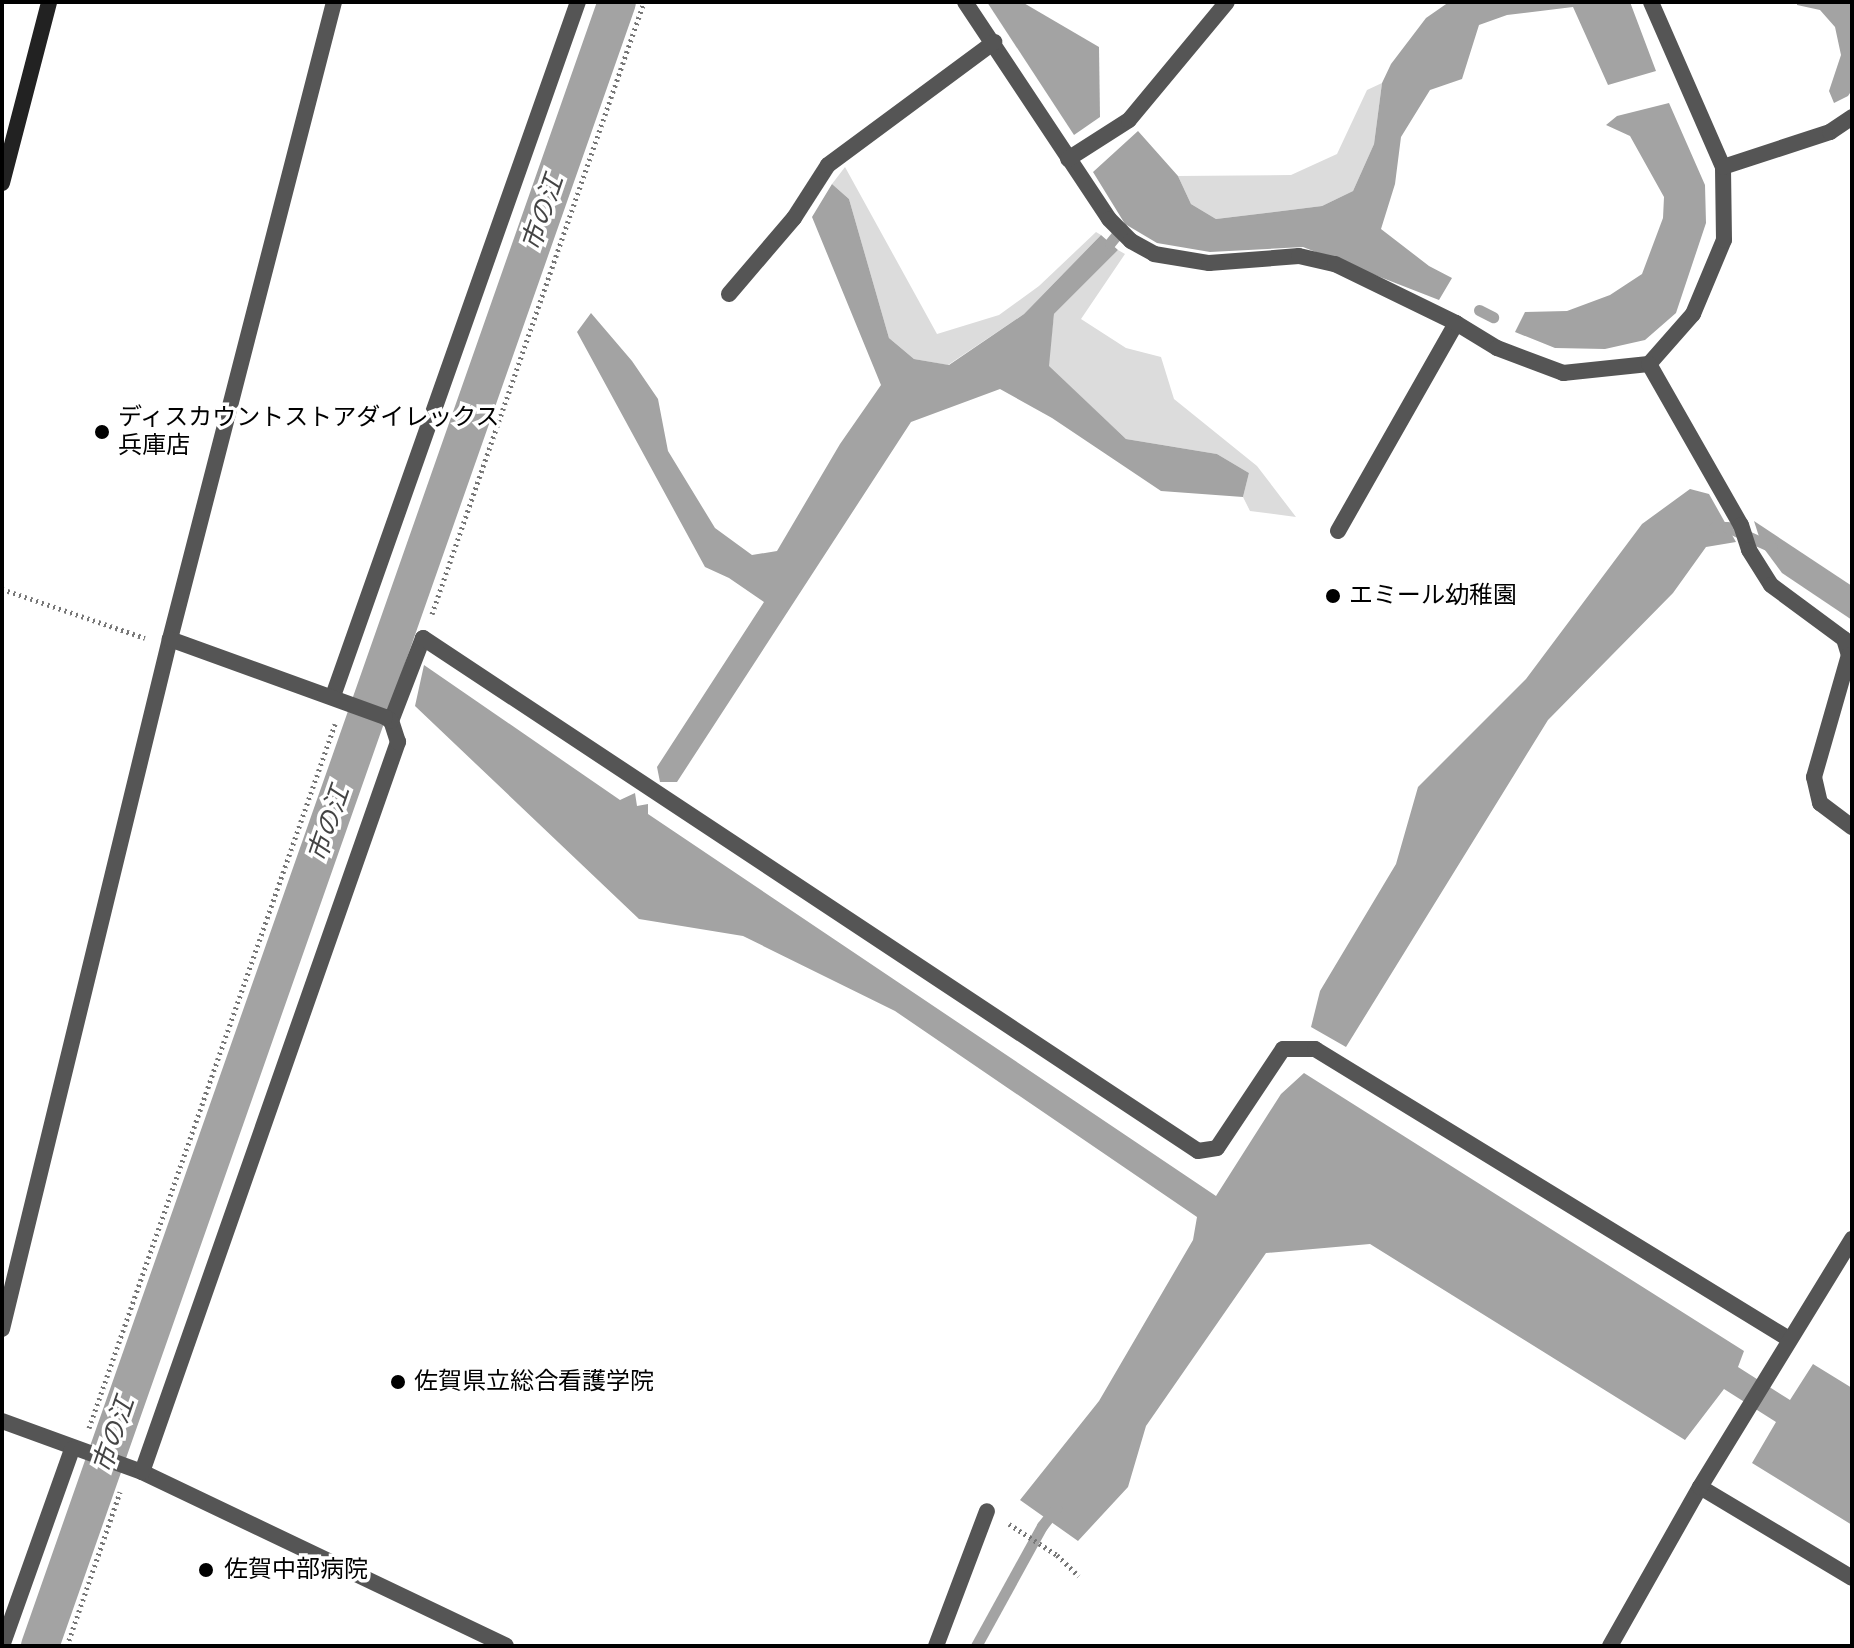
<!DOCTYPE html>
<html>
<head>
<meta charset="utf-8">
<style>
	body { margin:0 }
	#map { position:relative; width:1854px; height:1648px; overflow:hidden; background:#fff; font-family:Roboto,"Noto Sans JP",sans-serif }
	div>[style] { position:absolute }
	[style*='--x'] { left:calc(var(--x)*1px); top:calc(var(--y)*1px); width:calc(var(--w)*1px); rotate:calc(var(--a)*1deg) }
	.green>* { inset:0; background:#dcdcdc }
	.water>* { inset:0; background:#a3a3a3 }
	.stream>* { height:11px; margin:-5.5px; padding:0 5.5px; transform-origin:5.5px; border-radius:5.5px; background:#a3a3a3 }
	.canal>* { height:38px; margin:-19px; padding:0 19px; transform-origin:19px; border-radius:19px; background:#a3a3a3 }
	.path>* { height:5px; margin-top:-2.5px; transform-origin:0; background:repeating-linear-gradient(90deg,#777 0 2px,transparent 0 6px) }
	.lane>* { height:16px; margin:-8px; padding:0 8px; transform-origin:8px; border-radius:8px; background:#555 }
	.street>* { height:16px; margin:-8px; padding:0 8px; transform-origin:8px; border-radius:8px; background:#555 }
	.secondary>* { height:16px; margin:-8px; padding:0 8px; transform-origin:8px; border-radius:8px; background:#222 }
	.dots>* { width:22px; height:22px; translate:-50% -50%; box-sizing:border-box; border:4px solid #fff; border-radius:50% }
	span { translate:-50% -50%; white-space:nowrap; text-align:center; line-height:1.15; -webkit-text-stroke:7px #fff; paint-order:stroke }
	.poi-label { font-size:24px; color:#000 }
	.left { translate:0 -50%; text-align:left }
	.water-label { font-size:26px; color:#444; font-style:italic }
	.frame { position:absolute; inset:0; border:4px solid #000; pointer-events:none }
</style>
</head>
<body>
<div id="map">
	<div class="green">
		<i style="clip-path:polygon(1382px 83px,1374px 144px,1353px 191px,1322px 206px,1216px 219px,1191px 204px,1178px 176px,1291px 175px,1337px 154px,1367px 90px)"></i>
		<i style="clip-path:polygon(845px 167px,937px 334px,999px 315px,1039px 286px,1096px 232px,1101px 235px,1024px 314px,948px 365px,914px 359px,889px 338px,849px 199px,832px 184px)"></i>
		<i style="clip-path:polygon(1118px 250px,1125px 254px,1081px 319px,1126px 348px,1161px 357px,1174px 399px,1257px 466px,1296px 517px,1250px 511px,1243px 497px,1249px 473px,1217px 454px,1126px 439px,1048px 366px,1054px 314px)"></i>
	</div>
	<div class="water">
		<i style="clip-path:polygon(987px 2px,1022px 2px,1099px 47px,1100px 117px,1074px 135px)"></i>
		<i style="clip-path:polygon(1449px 2px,1630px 2px,1656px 71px,1608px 85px,1573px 7px,1507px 15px,1479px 25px,1462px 79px,1430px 90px,1401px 137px,1395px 184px,1381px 229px,1429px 266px,1452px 278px,1439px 300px,1303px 247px,1210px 252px,1157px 243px,1125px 224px,1093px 172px,1138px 131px,1178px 176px,1191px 204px,1216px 219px,1322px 206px,1353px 191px,1374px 144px,1382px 83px,1391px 64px,1426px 18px)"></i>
		<i style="clip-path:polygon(1797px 2px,1852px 2px,1852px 90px,1848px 96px,1834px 103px,1829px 91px,1841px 55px,1835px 27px,1820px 10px,1797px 5px)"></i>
		<i style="clip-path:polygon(1669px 103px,1705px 185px,1706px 223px,1676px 313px,1645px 340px,1605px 349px,1555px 348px,1515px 332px,1525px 312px,1567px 311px,1610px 295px,1642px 274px,1663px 218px,1664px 197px,1630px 136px,1606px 125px,1617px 116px)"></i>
		<i style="clip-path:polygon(832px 184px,849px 199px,889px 338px,914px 359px,949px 365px,1024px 314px,1101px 235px,1118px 250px,1054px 314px,1049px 366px,1126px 439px,1217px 454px,1249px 473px,1243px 497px,1161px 491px,1052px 418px,1000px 389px,911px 422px,677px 782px,660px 782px,657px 767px,764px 602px,729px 578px,705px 567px,577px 332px,591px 313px,632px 361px,658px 399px,668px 451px,715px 528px,752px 555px,777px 551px,840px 444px,881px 385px,812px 217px)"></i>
		<i style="clip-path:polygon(1690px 489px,1709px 494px,1736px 542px,1706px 547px,1673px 593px,1548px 720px,1346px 1047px,1311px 1027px,1320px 991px,1396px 864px,1418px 787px,1526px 679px,1642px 524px)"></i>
		<i style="clip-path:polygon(1754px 521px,1852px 586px,1852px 620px,1782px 573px,1762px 546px)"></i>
		<i style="clip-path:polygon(424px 665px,620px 800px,635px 793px,637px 806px,648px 804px,648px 814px,1216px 1196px,1281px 1094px,1304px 1073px,1744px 1351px,1738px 1367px,1790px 1400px,1813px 1364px,1852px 1388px,1852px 1525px,1752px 1463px,1776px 1422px,1724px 1389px,1685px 1440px,1370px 1244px,1266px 1253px,1146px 1426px,1128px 1487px,1078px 1541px,1020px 1500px,1099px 1401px,1193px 1240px,1197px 1217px,895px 1011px,743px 936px,639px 919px,415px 706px)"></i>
	</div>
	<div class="stream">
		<i style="--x:1110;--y:243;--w:19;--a:-51"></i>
		<i style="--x:1479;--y:310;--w:16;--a:27"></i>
		<i style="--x:1714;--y:527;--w:13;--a:0"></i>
		<i style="--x:1727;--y:527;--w:49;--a:24"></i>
		<i style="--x:976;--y:1646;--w:137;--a:-61.2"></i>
		<i style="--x:1042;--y:1526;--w:23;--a:-52"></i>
	</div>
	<div class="canal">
		<i style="--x:40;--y:1646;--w:1742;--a:-70.66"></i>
	</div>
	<div class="path">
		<i style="--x:2;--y:589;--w:151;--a:18.9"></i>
		<i style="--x:432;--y:614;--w:648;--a:-70.89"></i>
		<i style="--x:89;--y:1428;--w:746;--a:-70.74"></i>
		<i style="--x:1009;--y:1524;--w:57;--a:32.9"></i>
		<i style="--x:1057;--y:1555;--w:30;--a:44"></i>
		<i style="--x:67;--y:1646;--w:163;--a:-71"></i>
	</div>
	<div class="lane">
		<i style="--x:1338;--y:531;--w:239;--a:-60.4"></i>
	</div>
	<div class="street">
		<i style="--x:965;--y:2;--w:260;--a:56.4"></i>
		<i style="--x:1109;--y:219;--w:31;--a:45"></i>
		<i style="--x:1131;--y:241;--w:26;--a:29"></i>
		<i style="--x:1154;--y:254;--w:56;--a:9.3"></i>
		<i style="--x:1209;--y:263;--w:90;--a:-4.4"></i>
		<i style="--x:1299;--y:256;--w:37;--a:13"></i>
		<i style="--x:1335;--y:264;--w:135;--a:26"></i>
		<i style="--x:1456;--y:323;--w:48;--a:31.4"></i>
		<i style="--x:1497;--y:348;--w:71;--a:20.7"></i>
		<i style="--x:1563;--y:373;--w:86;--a:-6"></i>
		<i style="--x:1649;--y:364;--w:67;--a:-48.7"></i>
		<i style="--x:1693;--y:314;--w:80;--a:-67.3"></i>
		<i style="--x:1724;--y:240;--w:73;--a:-90.8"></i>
		<i style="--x:1723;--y:167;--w:180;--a:-113.6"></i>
		<i style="--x:1068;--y:159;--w:72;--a:-32.6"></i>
		<i style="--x:1129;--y:120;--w:153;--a:-50.3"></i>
		<i style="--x:1723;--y:167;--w:113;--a:-18.1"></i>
		<i style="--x:1830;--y:132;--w:27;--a:-34"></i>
		<i style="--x:729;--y:294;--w:100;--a:-49.5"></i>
		<i style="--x:794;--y:218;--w:63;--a:-57.3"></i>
		<i style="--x:828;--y:165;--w:207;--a:-36.5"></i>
		<i style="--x:1649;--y:364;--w:185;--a:60.3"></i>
		<i style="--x:1741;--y:525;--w:26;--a:72"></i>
		<i style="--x:1749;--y:550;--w:41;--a:57.8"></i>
		<i style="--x:1771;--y:585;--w:91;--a:36.5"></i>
		<i style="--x:1844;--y:639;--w:17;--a:73"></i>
		<i style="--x:1849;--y:655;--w:127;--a:106"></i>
		<i style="--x:1814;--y:777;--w:27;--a:77"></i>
		<i style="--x:1820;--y:803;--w:40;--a:37"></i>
		<i style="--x:333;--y:696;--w:736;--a:-70.56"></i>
		<i style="--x:391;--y:721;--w:89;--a:-68.9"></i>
		<i style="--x:423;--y:638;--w:929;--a:33.5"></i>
		<i style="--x:1198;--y:1151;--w:19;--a:-9"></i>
		<i style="--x:1217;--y:1148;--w:119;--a:-56.3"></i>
		<i style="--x:1283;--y:1049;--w:32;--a:0"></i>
		<i style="--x:1315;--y:1049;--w:556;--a:31.46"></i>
		<i style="--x:2;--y:1329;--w:710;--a:-76.32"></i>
		<i style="--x:170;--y:639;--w:658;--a:-75.56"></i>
		<i style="--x:2;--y:1421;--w:149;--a:20"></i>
		<i style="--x:142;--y:1472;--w:403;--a:25.5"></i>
		<i style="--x:142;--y:1472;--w:774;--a:-70.68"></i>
		<i style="--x:398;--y:742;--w:22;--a:-108"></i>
		<i style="--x:391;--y:721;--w:7;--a:-146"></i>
		<i style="--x:385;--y:717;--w:229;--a:-160.1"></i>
		<i style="--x:1700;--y:1487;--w:177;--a:30.9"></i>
		<i style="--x:2;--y:1646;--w:209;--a:-70.4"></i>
		<i style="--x:936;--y:1646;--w:144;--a:-69.3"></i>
		<i style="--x:1610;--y:1646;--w:183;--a:-60.5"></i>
		<i style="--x:1700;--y:1487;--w:291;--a:-58.5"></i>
	</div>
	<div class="secondary">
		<i style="--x:2;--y:183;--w:187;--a:-75.4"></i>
	</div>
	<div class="dots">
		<i style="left:102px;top:432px;background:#000"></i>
		<i style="left:1333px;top:596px;background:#000"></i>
		<i style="left:398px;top:1382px;background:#000"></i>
		<i style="left:206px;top:1570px;background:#000"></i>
	</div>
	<div class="poi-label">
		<span class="left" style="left:118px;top:432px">ディスカウントストアダイレックス<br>兵庫店</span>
		<span class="left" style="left:1349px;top:596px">エミール幼稚園</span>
		<span class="left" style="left:414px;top:1382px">佐賀県立総合看護学院</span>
		<span class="left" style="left:224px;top:1570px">佐賀中部病院</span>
	</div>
	<div class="water-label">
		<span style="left:543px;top:213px;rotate:-71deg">市の江</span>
		<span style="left:329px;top:824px;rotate:-71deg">市の江</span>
		<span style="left:114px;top:1435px;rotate:-71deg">市の江</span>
	</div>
	<div class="frame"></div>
</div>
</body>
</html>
